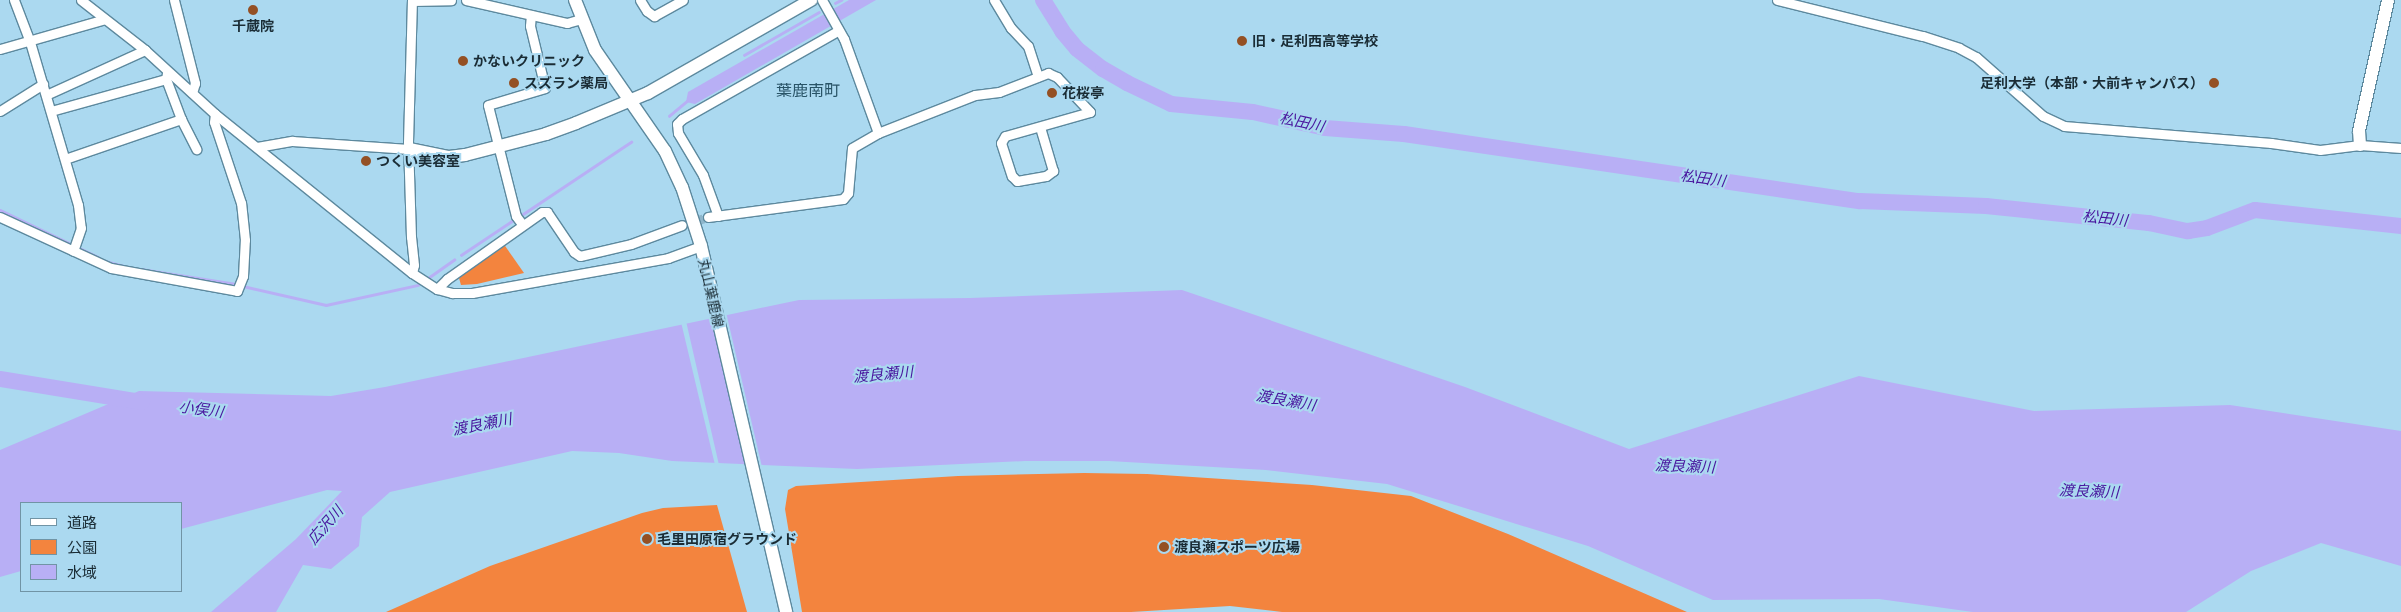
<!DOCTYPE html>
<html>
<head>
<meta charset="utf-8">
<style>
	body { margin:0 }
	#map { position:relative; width:2401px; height:612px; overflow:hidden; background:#abd9f0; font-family:Mulish,"Noto Sans JP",sans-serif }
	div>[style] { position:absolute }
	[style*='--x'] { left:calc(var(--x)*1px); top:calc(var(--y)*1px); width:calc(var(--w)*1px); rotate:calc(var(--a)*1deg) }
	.green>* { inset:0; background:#f3843e }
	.water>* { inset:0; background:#b8aff5 }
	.pier>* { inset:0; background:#abd9f0 }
	.stream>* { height:2.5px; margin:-1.25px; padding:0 1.25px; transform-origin:1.25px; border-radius:1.25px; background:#b8aff5 }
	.river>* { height:16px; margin:-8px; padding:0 8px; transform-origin:8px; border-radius:8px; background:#b8aff5 }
	.street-tunnel>* { height:9px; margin-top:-4.5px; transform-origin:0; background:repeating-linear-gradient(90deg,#8eb6cb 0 9px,transparent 0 13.5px) }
	.roads { filter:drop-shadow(1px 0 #5d899e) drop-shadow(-1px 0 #5d899e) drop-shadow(0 1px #5d899e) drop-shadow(0 -1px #5d899e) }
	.street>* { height:9px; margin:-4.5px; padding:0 4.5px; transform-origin:4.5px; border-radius:4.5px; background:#fff }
	.secondary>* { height:12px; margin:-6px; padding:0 6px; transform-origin:6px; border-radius:6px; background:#fff }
	.dots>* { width:14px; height:14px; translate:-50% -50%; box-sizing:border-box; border:2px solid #abd9f0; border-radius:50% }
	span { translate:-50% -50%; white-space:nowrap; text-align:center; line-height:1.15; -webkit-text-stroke:4px #abd9f0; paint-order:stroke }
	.poi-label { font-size:14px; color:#1a2c35; font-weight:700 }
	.left { translate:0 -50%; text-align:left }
	.right { translate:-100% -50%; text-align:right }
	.street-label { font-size:14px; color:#1a2c35 }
	.water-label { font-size:15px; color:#48159e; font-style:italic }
	.quarter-label { font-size:16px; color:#295467 }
	.legend { position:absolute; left:20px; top:502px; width:162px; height:90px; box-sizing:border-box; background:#abd9f0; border:1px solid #7194a5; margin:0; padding:6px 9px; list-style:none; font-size:15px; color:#1a2c35 }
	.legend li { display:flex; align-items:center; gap:10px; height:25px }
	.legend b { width:25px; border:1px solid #7194a5 }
</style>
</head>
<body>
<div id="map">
	<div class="green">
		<i style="clip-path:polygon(503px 243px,524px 273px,477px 284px,461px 285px,459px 278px,461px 272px)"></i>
		<i style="clip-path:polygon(1084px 473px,1147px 474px,1312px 485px,1411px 496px,1508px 534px,1687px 612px,1282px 612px,1230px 606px,1131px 612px,802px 612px,785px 509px,788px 490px,796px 486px,958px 476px)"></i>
		<i style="clip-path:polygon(717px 505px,747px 612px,386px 612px,490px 566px,642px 513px,663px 508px)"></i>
	</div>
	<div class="water">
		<i style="clip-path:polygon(849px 0,876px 0,695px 104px,686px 102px,688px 92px)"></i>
		<i style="clip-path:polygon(1182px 290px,1465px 387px,1629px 449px,1859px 376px,2034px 411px,2230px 405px,2401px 431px,2401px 566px,2321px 543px,2251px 571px,2186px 612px,1973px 612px,1879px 599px,1713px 600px,1588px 546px,1387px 484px,1266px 470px,1109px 461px,1025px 461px,857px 469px,672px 461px,619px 453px,572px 451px,390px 492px,362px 517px,359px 546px,331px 569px,303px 565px,276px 612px,211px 612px,296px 539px,342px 491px,327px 490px,181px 529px,181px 503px,21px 503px,21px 571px,0 577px,0 450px,139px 391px,331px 396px,385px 387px,799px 300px,970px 298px)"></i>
	</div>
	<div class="pier">
		<i style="clip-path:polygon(726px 312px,762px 467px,747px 467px,712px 315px)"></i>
		<i style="clip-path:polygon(686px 321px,719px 465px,715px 465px,681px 322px)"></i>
	</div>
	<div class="stream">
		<i style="--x:835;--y:3;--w:7;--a:-27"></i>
		<i style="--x:744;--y:55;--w:86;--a:-29.8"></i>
		<i style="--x:669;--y:116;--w:23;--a:-40"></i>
		<i style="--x:0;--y:210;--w:109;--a:25.6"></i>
		<i style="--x:523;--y:214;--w:130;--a:-33.7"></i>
		<i style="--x:461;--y:255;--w:61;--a:-33.7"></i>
		<i style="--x:105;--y:261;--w:20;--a:15"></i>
		<i style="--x:141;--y:269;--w:96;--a:9"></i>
		<i style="--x:428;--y:278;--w:32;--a:-35"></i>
		<i style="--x:243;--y:286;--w:85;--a:12.9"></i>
		<i style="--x:326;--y:305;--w:94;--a:-12.3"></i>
	</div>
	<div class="river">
		<i style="--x:1043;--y:0;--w:36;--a:58"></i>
		<i style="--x:1062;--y:31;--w:23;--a:50"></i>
		<i style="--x:1077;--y:49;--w:33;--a:38"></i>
		<i style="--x:1103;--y:69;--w:28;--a:30"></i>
		<i style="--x:1127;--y:83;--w:49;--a:25.5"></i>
		<i style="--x:1171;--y:104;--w:82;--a:5.6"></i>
		<i style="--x:1253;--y:112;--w:74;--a:12.5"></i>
		<i style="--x:1325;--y:128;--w:79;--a:4.3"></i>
		<i style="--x:1404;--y:134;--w:461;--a:8.4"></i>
		<i style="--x:1860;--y:201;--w:126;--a:2.3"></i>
		<i style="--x:1986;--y:206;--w:164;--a:6"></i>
		<i style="--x:2149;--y:223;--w:40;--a:12"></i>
		<i style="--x:2188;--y:231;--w:19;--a:-9"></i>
		<i style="--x:2207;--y:228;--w:51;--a:-20.6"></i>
		<i style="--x:2255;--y:210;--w:147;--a:6.3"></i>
		<i style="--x:0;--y:379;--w:144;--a:9.2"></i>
	</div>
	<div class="street-tunnel">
		<i style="--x:682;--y:225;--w:27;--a:-17"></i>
	</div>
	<div class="roads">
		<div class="street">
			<i style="--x:14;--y:0;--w:45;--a:69.1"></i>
			<i style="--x:30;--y:42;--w:170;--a:73.6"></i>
			<i style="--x:78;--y:205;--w:23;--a:83"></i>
			<i style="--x:81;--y:228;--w:24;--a:109"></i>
			<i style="--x:81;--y:0;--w:81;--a:38"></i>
			<i style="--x:145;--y:50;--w:95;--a:42.4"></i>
			<i style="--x:215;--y:114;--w:253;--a:38.9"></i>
			<i style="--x:412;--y:273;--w:30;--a:33"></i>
			<i style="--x:437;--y:289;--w:16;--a:15"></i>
			<i style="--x:452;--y:293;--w:20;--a:0"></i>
			<i style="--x:472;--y:293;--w:199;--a:-10.1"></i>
			<i style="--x:668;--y:258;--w:35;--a:-20"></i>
			<i style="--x:174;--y:0;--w:86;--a:75.8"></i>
			<i style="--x:195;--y:83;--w:10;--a:107"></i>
			<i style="--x:466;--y:0;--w:104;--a:12.8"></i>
			<i style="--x:567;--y:23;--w:15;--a:-16"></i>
			<i style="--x:640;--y:0;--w:13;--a:58"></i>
			<i style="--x:647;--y:11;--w:9;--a:36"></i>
			<i style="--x:654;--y:16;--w:33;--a:-29"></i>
			<i style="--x:822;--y:0;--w:45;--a:60.6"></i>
			<i style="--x:844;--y:39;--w:100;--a:70.1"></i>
			<i style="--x:994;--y:0;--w:33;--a:59"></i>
			<i style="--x:1011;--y:28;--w:25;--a:47"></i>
			<i style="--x:1028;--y:46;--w:32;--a:72"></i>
			<i style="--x:1777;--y:0;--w:150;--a:13.9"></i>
			<i style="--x:1923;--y:36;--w:38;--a:18"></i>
			<i style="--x:1959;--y:48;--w:19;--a:28"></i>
			<i style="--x:1976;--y:57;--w:89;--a:41.4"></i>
			<i style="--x:2043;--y:116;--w:23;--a:25"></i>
			<i style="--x:2064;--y:126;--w:208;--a:4.7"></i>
			<i style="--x:2271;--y:143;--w:49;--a:8.1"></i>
			<i style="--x:2320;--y:150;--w:40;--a:-7.1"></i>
			<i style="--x:2360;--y:145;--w:41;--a:4.2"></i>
			<i style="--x:412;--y:1;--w:39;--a:-1"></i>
			<i style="--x:0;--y:49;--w:109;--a:-15.9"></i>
			<i style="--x:167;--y:73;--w:6;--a:99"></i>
			<i style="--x:166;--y:79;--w:43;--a:69.4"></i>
			<i style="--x:181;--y:119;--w:34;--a:63"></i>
			<i style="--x:46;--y:95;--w:109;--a:-24.4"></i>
			<i style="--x:0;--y:111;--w:51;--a:-32.1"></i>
			<i style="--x:51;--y:111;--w:119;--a:-15.5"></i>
			<i style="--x:257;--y:147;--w:36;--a:-10"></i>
			<i style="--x:292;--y:141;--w:117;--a:3.9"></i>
			<i style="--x:65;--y:159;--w:123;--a:-19"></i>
			<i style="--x:718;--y:216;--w:44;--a:-110.1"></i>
			<i style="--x:703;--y:175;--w:49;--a:-120.8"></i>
			<i style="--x:678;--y:133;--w:9;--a:-96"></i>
			<i style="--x:677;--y:124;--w:7;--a:-45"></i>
			<i style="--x:682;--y:119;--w:180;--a:-29.5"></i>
			<i style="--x:0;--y:217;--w:122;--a:24.7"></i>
			<i style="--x:111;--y:268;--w:128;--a:10.3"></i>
			<i style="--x:237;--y:291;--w:16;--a:-68"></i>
			<i style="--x:243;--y:276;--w:36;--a:-87"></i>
			<i style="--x:245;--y:240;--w:37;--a:-96"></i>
			<i style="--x:241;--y:203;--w:85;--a:-108.4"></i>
			<i style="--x:214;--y:122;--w:8;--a:-83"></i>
			<i style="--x:708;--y:217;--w:136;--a:-7.6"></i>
			<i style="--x:843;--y:199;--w:8;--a:-50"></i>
			<i style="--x:848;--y:193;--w:45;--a:-84.9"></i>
			<i style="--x:852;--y:148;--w:30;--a:-30"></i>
			<i style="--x:878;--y:133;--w:104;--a:-21.4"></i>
			<i style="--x:975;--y:95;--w:24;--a:-7"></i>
			<i style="--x:999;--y:92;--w:53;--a:-21.2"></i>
			<i style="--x:1048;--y:73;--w:10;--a:24"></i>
			<i style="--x:1057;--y:77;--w:48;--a:46.7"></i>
			<i style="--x:1090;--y:112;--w:88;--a:164.2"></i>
			<i style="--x:1005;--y:136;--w:8;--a:120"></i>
			<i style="--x:1001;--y:143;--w:35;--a:72"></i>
			<i style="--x:1012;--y:176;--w:7;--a:45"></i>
			<i style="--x:1017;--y:181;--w:29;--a:-10"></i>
			<i style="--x:1046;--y:176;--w:9;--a:-36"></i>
			<i style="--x:1053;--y:171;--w:46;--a:-106.5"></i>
			<i style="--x:522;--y:224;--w:10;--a:-127"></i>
			<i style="--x:516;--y:216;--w:114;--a:-104.2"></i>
			<i style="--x:488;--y:105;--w:59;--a:-16.6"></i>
			<i style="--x:545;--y:88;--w:64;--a:-103.6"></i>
			<i style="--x:530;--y:26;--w:11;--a:-85"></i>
			<i style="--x:412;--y:273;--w:8;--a:-76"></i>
			<i style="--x:414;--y:265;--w:28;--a:-96"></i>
			<i style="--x:411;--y:237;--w:95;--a:-91.8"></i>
			<i style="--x:408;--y:142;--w:142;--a:-88.4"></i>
			<i style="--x:437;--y:289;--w:14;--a:-45"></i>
			<i style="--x:447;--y:279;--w:116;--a:-35.2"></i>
			<i style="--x:542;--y:212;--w:5;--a:0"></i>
			<i style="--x:547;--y:212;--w:48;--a:56"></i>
			<i style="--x:574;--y:252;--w:7;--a:34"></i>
			<i style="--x:580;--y:256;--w:52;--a:-13.2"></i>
			<i style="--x:631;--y:244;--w:54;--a:-20.4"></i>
		</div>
		<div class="secondary">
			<i style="--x:575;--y:0;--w:54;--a:68.2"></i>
			<i style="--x:595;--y:50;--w:123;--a:55.3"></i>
			<i style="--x:665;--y:151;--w:40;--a:65"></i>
			<i style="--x:682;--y:187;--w:62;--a:72.1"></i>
			<i style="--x:701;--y:246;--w:376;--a:76.9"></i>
			<i style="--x:2360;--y:145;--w:14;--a:-94"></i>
			<i style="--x:2359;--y:131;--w:134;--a:-77.5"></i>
			<i style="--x:409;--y:149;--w:41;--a:11.3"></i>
			<i style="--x:449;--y:157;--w:16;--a:-7"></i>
			<i style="--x:465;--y:155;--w:84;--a:-14.5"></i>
			<i style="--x:546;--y:134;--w:32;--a:-20"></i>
			<i style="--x:576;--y:123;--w:78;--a:-22.6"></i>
			<i style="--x:648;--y:93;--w:188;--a:-29.7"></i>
		</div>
	</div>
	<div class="dots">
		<i style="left:253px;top:10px;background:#945024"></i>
		<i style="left:1242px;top:41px;background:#945024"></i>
		<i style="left:463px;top:61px;background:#945024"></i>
		<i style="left:514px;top:83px;background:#945024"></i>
		<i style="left:2214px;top:83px;background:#945024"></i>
		<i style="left:1052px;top:93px;background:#945024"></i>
		<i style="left:366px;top:161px;background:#945024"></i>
		<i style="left:647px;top:539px;background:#945024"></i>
		<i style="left:1164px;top:547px;background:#945024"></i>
	</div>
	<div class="poi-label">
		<span style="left:253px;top:26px">千蔵院</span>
		<span class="left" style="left:1252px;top:41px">旧・足利西高等学校</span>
		<span class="left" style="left:473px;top:61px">かないクリニック</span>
		<span class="left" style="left:524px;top:83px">スズラン薬局</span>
		<span class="right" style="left:2204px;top:83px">足利大学（本部・大前キャンパス）</span>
		<span class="left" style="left:1062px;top:93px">花桜亭</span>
		<span class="left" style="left:376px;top:161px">つくい美容室</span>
		<span class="left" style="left:657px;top:539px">毛里田原宿グラウンド</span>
		<span class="left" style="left:1174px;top:547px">渡良瀬スポーツ広場</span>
	</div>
	<div class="street-label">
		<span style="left:711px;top:293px;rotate:77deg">丸山葉鹿線</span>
	</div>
	<div class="water-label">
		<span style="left:1302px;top:122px;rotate:12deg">松田川</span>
		<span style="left:1703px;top:178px;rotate:8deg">松田川</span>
		<span style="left:2105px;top:218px;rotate:6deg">松田川</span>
		<span style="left:883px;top:374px;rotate:-5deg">渡良瀬川</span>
		<span style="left:1286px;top:400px;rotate:10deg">渡良瀬川</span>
		<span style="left:201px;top:409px;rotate:8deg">小俣川</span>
		<span style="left:482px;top:424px;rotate:-11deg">渡良瀬川</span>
		<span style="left:1685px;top:466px;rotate:2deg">渡良瀬川</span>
		<span style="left:2089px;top:491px;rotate:2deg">渡良瀬川</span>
		<span style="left:325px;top:525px;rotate:-49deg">広沢川</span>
	</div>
	<div class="quarter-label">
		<span style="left:808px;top:90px">葉鹿南町</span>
	</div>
	<ul class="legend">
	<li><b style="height:6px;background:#fff"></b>道路</li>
	<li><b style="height:14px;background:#f3843e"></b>公園</li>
	<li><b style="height:14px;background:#b8aff5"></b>水域</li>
	</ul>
</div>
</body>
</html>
